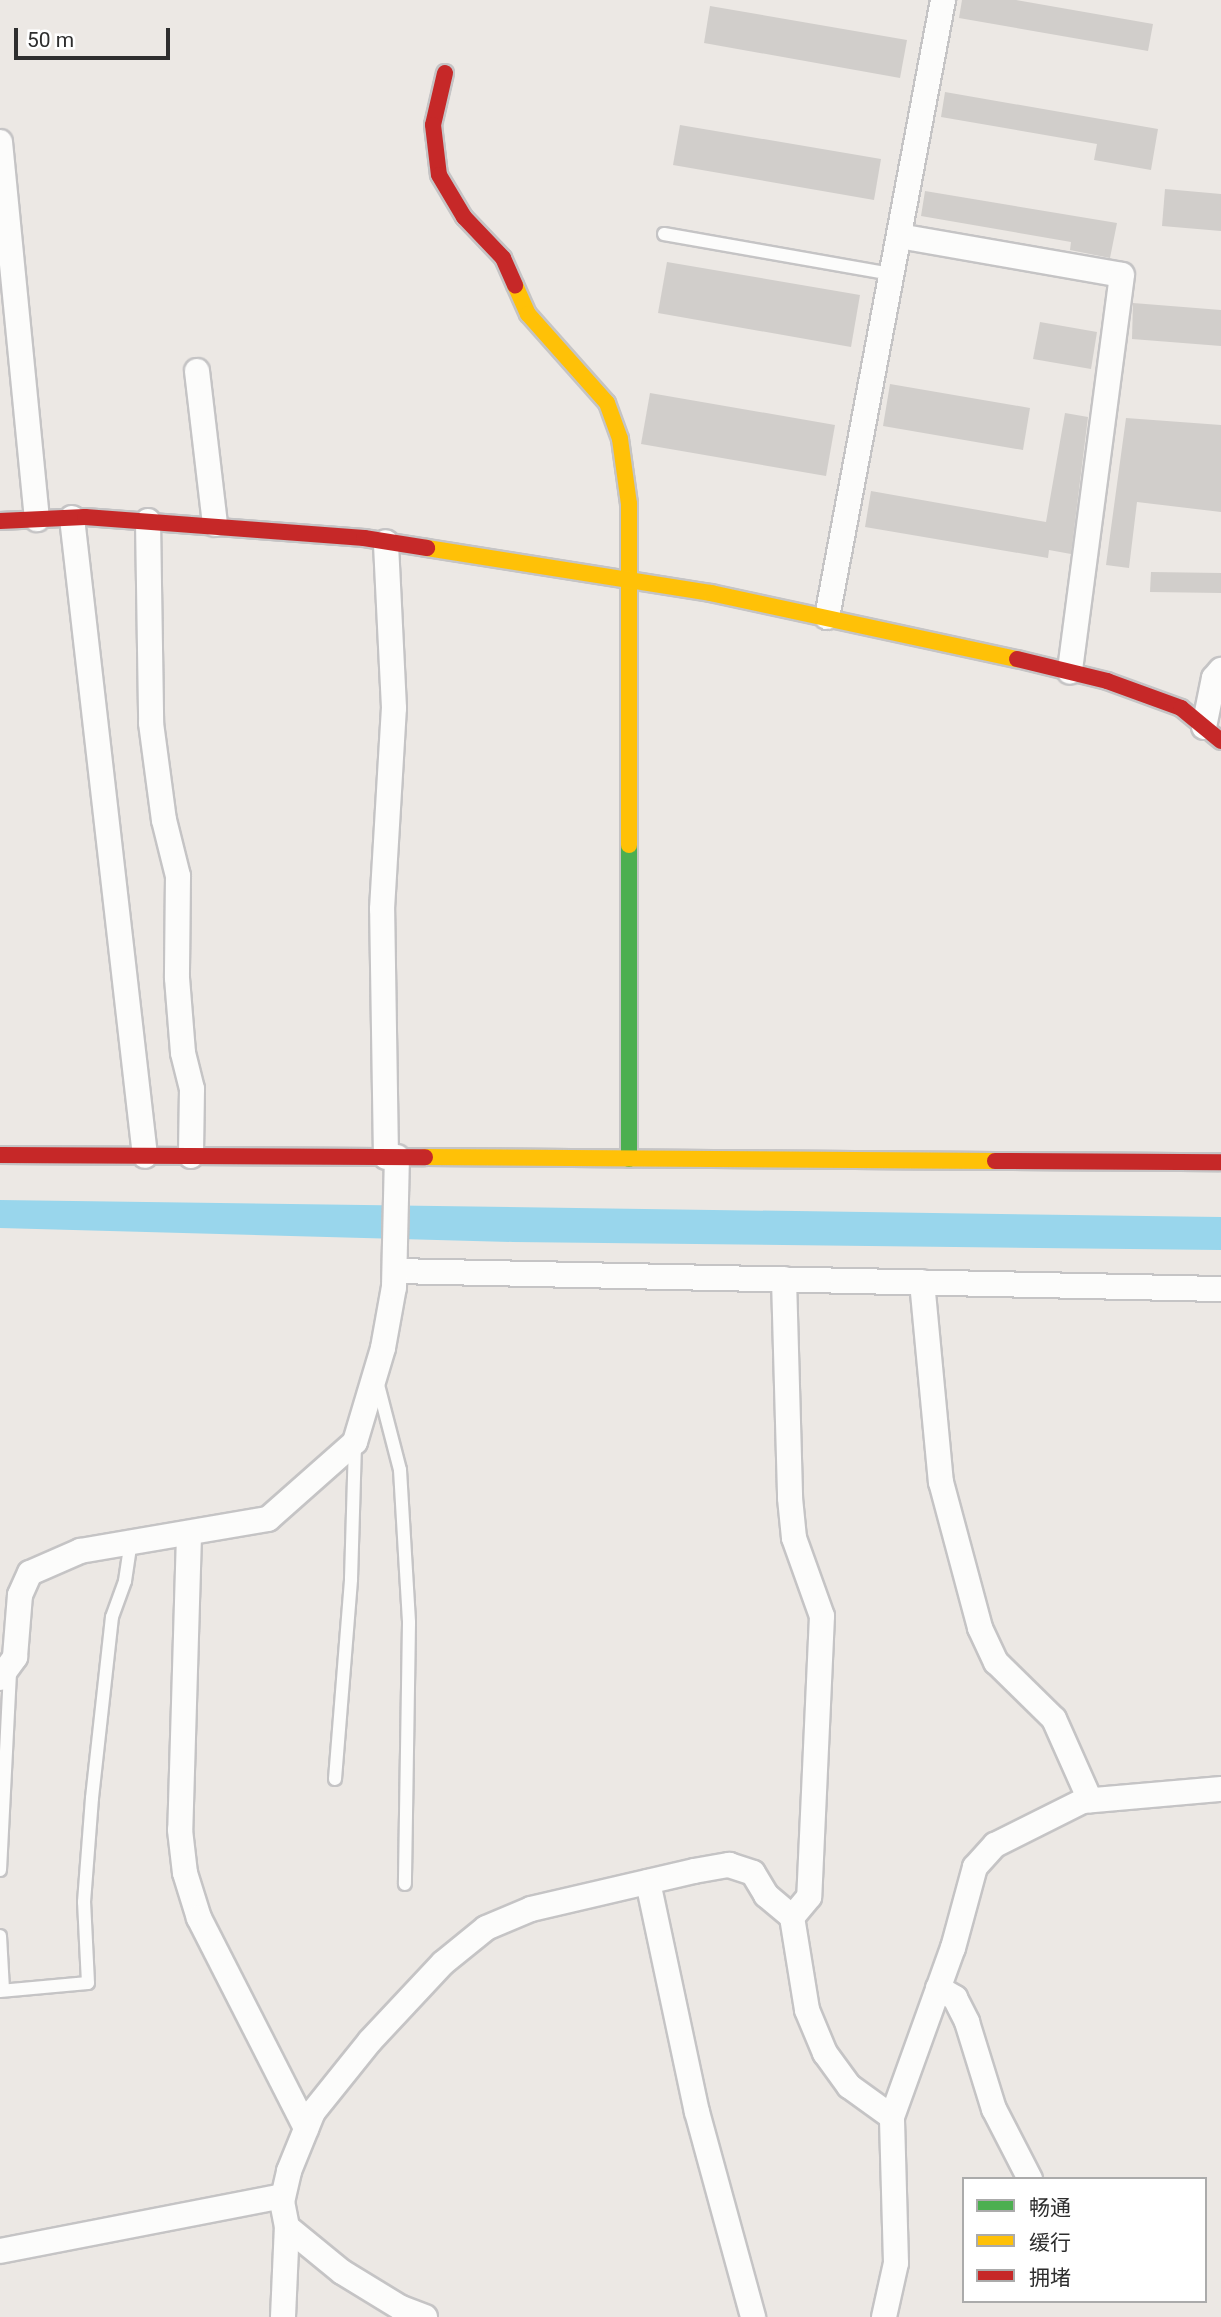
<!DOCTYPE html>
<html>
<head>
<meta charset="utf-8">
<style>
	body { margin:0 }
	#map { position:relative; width:1221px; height:2317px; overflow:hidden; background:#ece8e4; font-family:Roboto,"Noto Sans SC",sans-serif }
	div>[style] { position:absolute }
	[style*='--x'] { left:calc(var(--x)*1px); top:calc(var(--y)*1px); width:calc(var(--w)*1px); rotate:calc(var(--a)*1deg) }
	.water>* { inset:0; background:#99d6ec }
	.building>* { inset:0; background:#d1cecb }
	.roads { filter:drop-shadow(2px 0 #c5c4c5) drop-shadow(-2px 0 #c5c4c5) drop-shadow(0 2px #c5c4c5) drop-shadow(0 -2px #c5c4c5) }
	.lane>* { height:12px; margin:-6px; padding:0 6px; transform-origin:6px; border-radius:6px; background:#fcfcfb }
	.street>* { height:24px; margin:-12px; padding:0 12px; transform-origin:12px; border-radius:12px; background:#fcfcfb }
	.fast>* { height:16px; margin:-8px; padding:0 8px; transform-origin:8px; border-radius:8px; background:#4caf50 }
	.slow>* { height:16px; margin:-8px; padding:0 8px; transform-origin:8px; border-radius:8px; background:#ffc107 }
	.jam>* { height:16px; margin:-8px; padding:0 8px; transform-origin:8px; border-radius:8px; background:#c62828 }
	span { translate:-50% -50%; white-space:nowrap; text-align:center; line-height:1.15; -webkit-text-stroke:5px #fff; paint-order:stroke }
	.legend { position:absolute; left:962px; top:2177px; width:245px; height:126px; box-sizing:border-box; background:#fff; border:2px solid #ababab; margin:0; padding:9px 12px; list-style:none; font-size:21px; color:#2e2e2e }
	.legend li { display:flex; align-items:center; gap:14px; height:35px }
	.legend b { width:35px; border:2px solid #ababab }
	.scale { position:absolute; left:14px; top:28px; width:156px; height:32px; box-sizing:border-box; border:4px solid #2e2e2e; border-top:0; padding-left:9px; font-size:21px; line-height:24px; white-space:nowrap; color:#2e2e2e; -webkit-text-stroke:5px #fff; paint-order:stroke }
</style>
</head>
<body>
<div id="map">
	<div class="water">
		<i style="clip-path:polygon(0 1200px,1221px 1217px,1221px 1250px,513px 1242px,0 1228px)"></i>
	</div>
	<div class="building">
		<i style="clip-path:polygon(962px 0,1016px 0,1153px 24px,1148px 51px,959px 18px)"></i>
		<i style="clip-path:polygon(710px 6px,907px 40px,900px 78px,704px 43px)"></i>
		<i style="clip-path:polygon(945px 92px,1158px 129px,1151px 170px,1094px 160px,1097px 144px,941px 117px)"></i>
		<i style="clip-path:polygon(680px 125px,881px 159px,874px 200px,673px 165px)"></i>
		<i style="clip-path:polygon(1165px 189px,1221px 194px,1221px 231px,1162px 226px)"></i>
		<i style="clip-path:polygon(925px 191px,1117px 223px,1110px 258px,1070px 250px,1071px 242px,921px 216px)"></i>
		<i style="clip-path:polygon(667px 262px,860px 295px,851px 347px,658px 313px)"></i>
		<i style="clip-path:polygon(1133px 303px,1221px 310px,1221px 346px,1132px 339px)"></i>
		<i style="clip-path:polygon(1040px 322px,1097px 332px,1091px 369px,1033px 359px)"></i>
		<i style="clip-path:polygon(890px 384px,1030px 408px,1023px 450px,883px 426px)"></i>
		<i style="clip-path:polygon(650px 393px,835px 425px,826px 476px,641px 444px)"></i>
		<i style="clip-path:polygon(1065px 413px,1088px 417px,1071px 554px,1049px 550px,1048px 558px,865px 527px,871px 491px,1046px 522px)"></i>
		<i style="clip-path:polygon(1126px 418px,1221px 425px,1221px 512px,1137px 502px,1129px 568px,1106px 565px)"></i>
		<i style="clip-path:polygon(1151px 572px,1221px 573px,1221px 593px,1150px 592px)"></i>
	</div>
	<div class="roads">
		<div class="lane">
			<i style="--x:664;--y:234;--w:230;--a:10"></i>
			<i style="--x:377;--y:1381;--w:92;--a:75.5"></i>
			<i style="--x:400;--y:1470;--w:153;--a:86.6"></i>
			<i style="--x:409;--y:1623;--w:261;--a:90.9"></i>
			<i style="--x:335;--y:1779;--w:201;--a:-85.4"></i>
			<i style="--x:351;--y:1579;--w:137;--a:-88.3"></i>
			<i style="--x:0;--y:1870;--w:200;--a:-87.1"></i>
			<i style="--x:0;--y:1936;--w:54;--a:86.8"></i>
			<i style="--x:0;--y:1991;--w:88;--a:-5.2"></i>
			<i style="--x:88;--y:1983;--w:81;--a:-92.8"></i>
			<i style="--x:84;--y:1902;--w:104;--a:-85.6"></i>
			<i style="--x:92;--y:1798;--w:182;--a:-83.7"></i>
			<i style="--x:112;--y:1617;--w:38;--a:-70"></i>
			<i style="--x:125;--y:1581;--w:40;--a:-81.5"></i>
		</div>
		<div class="street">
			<i style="--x:0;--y:142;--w:379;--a:84.4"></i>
			<i style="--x:899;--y:236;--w:226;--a:9.9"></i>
			<i style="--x:1122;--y:275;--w:400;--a:97.5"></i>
			<i style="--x:197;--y:371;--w:154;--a:83.3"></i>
			<i style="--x:72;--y:518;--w:642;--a:83.47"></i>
			<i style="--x:148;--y:521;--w:202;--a:89.1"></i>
			<i style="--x:151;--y:723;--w:98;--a:82.4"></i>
			<i style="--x:164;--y:820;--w:58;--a:76"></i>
			<i style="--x:178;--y:876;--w:102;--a:90.6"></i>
			<i style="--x:177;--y:978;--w:75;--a:85.4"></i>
			<i style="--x:183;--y:1053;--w:37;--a:76"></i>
			<i style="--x:192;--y:1089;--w:67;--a:90.9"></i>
			<i style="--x:827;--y:617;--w:628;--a:-79.35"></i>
			<i style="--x:1204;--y:727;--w:50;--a:-78.5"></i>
			<i style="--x:1214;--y:678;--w:11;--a:-49"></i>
			<i style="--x:386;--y:1157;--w:248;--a:-90.9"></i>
			<i style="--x:382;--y:909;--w:201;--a:-86.6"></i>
			<i style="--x:394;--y:708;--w:166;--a:-92.8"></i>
			<i style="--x:395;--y:1271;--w:826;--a:1.25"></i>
			<i style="--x:784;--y:1279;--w:219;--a:88.4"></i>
			<i style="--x:790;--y:1498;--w:40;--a:84.3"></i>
			<i style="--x:794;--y:1538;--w:83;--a:70.3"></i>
			<i style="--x:822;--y:1616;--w:281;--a:92.6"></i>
			<i style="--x:809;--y:1897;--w:26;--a:130"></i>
			<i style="--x:922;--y:1282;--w:201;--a:84.6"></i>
			<i style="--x:941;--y:1482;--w:151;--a:75"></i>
			<i style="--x:980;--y:1628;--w:38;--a:65"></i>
			<i style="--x:996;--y:1662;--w:81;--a:44.5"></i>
			<i style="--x:1054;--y:1719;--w:89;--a:66"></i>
			<i style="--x:189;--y:1535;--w:295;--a:91.7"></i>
			<i style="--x:180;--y:1830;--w:43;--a:83.4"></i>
			<i style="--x:185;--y:1873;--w:47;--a:72.7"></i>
			<i style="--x:199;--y:1918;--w:236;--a:63"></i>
			<i style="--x:0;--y:1678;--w:26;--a:-54"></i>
			<i style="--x:15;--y:1657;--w:62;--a:-85.4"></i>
			<i style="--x:20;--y:1595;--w:24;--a:-66"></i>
			<i style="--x:30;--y:1573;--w:55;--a:-23.7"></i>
			<i style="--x:80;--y:1551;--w:191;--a:-9.7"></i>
			<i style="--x:268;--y:1519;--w:116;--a:-41.5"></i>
			<i style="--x:355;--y:1442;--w:98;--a:-73.4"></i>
			<i style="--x:383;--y:1348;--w:62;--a:-79.8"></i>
			<i style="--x:394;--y:1287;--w:130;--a:-88.7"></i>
			<i style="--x:648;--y:1882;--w:235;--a:78"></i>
			<i style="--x:697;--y:2112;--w:213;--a:74.7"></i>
			<i style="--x:938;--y:1988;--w:20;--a:30"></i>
			<i style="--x:955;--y:1998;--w:27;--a:63"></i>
			<i style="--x:967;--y:2022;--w:91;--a:72.8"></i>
			<i style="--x:994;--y:2109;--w:79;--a:62.8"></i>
			<i style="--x:0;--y:2251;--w:288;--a:-11"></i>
			<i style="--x:283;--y:2317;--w:90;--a:-87.5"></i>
			<i style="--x:425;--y:2317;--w:26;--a:-159"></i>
			<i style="--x:401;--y:2308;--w:69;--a:-148.6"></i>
			<i style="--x:342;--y:2272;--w:71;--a:-140.7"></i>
			<i style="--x:287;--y:2227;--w:25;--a:-101"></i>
			<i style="--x:282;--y:2202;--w:32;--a:-77"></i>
			<i style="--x:289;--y:2171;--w:64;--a:-67.9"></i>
			<i style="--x:313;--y:2112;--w:91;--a:-51.2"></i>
			<i style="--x:370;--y:2041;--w:107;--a:-46.9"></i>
			<i style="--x:443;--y:1963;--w:55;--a:-39.1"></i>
			<i style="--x:486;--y:1928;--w:49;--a:-22.9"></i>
			<i style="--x:531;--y:1909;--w:167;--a:-13.1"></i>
			<i style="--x:694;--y:1871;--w:36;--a:-10"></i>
			<i style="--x:729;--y:1865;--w:25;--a:18"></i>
			<i style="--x:753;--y:1873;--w:26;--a:59"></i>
			<i style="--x:766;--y:1895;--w:34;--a:40"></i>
			<i style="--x:792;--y:1917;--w:94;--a:80.8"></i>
			<i style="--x:807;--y:2010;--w:47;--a:67.3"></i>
			<i style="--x:825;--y:2053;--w:41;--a:54"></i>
			<i style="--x:849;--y:2086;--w:53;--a:35.8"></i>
			<i style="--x:884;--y:2317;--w:55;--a:-77.5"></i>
			<i style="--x:896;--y:2263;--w:146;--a:-91.6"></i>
			<i style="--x:892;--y:2117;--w:180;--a:-70.2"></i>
			<i style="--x:953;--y:1948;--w:84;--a:-74.8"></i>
			<i style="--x:975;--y:1867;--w:30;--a:-48"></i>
			<i style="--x:995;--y:1845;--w:98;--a:-26.6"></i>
			<i style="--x:1083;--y:1801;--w:139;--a:-5"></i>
		</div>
		<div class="fast">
			<i style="--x:629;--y:845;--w:314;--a:90"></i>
		</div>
		<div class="slow">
			<i style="--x:515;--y:285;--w:32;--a:66"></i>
			<i style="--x:528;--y:314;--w:119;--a:48.4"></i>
			<i style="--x:607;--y:403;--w:38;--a:70"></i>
			<i style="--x:620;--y:439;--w:66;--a:82.1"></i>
			<i style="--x:629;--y:504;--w:341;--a:90"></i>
			<i style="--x:427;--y:548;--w:288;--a:9"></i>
			<i style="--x:711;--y:593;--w:313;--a:12.2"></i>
			<i style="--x:425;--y:1157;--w:570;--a:0.4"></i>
		</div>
		<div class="jam">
			<i style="--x:445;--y:73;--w:53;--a:103"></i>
			<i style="--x:433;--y:125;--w:50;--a:83.2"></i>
			<i style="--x:439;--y:175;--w:49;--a:59.2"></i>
			<i style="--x:464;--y:217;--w:57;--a:46.4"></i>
			<i style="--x:503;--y:258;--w:30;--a:66"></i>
			<i style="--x:0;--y:521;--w:85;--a:-2.7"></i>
			<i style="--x:85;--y:517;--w:280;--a:4.3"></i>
			<i style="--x:364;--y:538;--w:64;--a:9"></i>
			<i style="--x:1017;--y:659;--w:93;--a:13.7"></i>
			<i style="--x:1107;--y:681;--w:79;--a:20"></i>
			<i style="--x:1181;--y:708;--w:52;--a:39.5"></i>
			<i style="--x:0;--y:1155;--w:425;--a:0.3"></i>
			<i style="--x:995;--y:1161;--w:226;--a:0.3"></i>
		</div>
	</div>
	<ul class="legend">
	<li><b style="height:9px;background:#4caf50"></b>畅通</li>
	<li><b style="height:9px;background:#ffc107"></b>缓行</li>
	<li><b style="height:9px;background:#c62828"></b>拥堵</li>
	</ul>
	<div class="scale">50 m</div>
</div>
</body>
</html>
